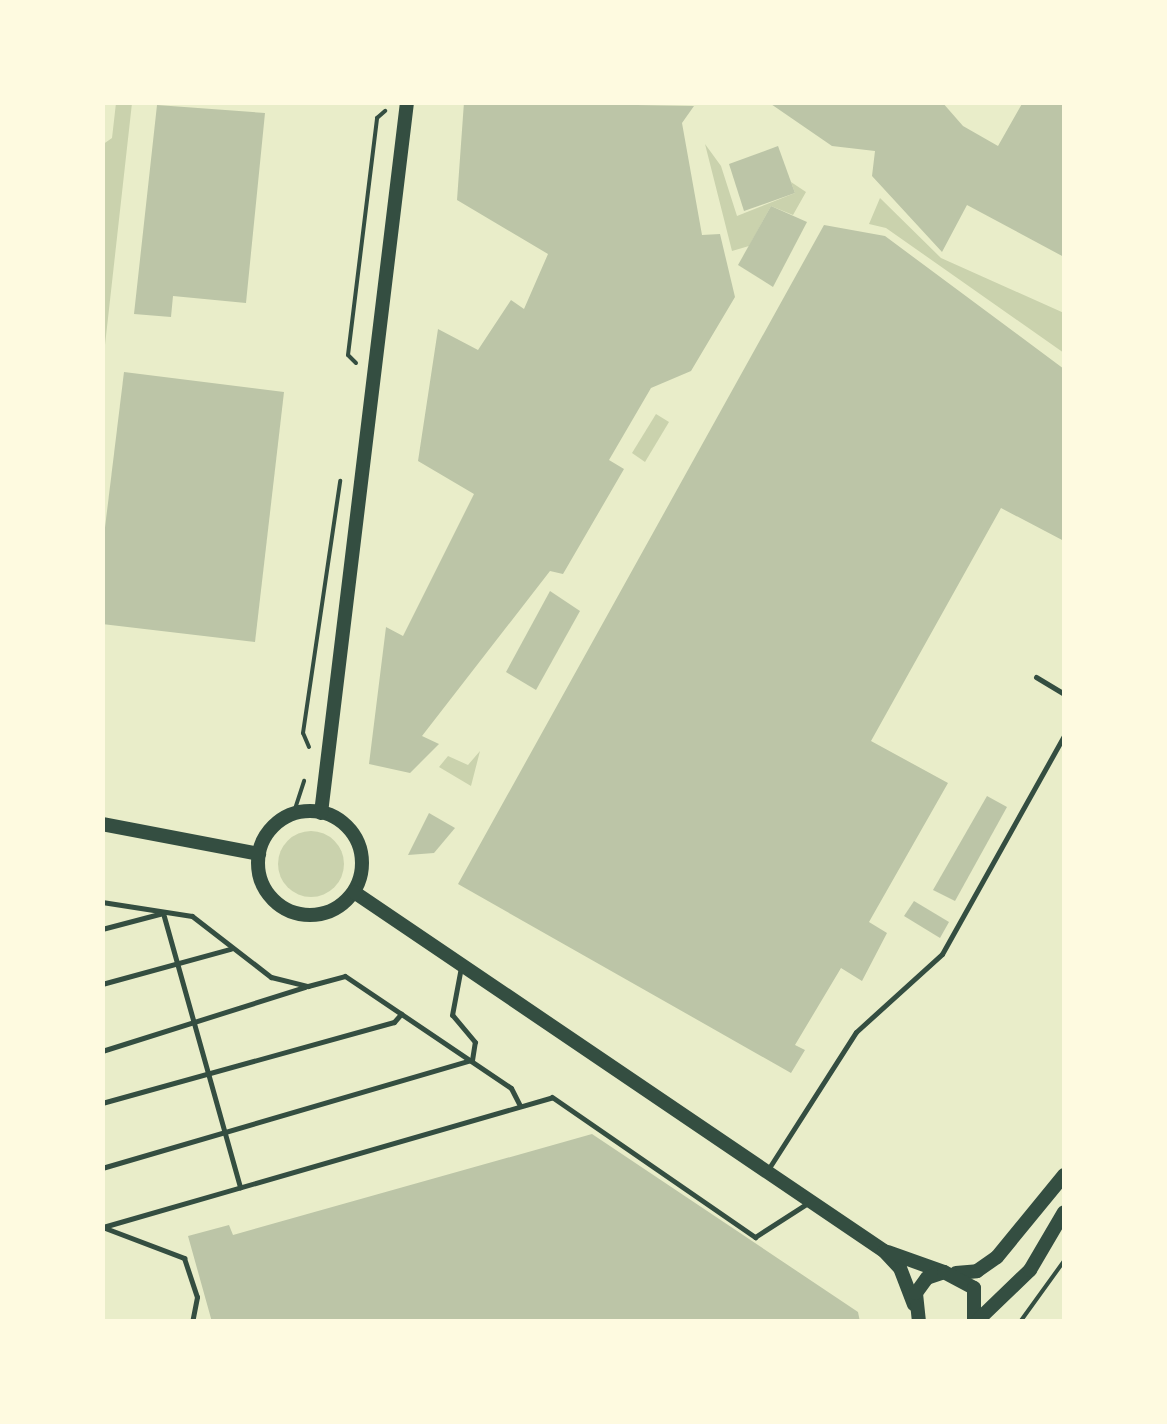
<!DOCTYPE html>
<html>
<head>
<meta charset="utf-8">
<style>
	body { margin:0 }
	#map { position:relative; width:1167px; height:1424px; overflow:hidden; background:#e9edc9; font-family:"PT Serif",serif }
	div>[style] { position:absolute }
	[style*='--x'] { left:calc(var(--x)*1px); top:calc(var(--y)*1px); width:calc(var(--w)*1px); rotate:calc(var(--a)*1deg) }
	.green>* { inset:0; background:#cad2ad }
	.round { border-radius:50% }
	.building>* { inset:0; background:#bcc5a7 }
	.path>* { height:4px; margin:-2px; padding:0 2px; transform-origin:2px; border-radius:2px; background:#344e41 }
	.service>* { height:5px; margin:-2.5px; padding:0 2.5px; transform-origin:2.5px; border-radius:2.5px; background:#344e41 }
	.tertiary>* { height:14px; margin:-7px; padding:0 7px; transform-origin:7px; border-radius:7px; background:#344e41 }
	.tertiary>.ring { margin:-7px; padding:0; box-sizing:content-box; background:none; border:14px solid #344e41; border-radius:50% }
	span { translate:-50% -50%; white-space:nowrap; text-align:center; line-height:1.15; -webkit-text-stroke:10px #fefae0; paint-order:stroke }
	.frame { position:absolute; inset:0; border:105px solid #fefae0; pointer-events:none }
</style>
</head>
<body>
<div id="map">
	<div class="green">
		<i style="clip-path:polygon(116px 103px,132px 103px,105px 345px,102px 145px,112px 138px)"></i>
		<i style="clip-path:polygon(705px 144px,721px 166px,737px 216px,795px 193px,791px 182px,806px 192px,793px 215px,771px 206px,749px 246px,732px 251px)"></i>
		<i style="clip-path:polygon(880px 198px,941px 258px,1064px 313px,1064px 353px,886px 228px,869px 224px)"></i>
		<i style="clip-path:polygon(656px 414px,669px 422px,645px 462px,632px 453px)"></i>
		<i style="clip-path:polygon(480px 751px,471px 786px,439px 767px,448px 756px,468px 765px)"></i>
		<i class="round" style="left:278px;top:831px;width:66px;height:66px"></i>
	</div>
	<div class="building">
		<i style="clip-path:polygon(464px 102px,694px 106px,682px 123px,702px 235px,720px 234px,735px 297px,691px 371px,651px 388px,609px 460px,624px 469px,563px 574px,550px 571px,422px 736px,439px 744px,410px 773px,369px 764px,386px 627px,403px 636px,474px 494px,418px 461px,438px 329px,478px 350px,511px 300px,524px 309px,548px 254px,457px 200px)"></i>
		<i style="clip-path:polygon(768px 102px,942px 102px,963px 126px,998px 146px,1023px 102px,1064px 102px,1064px 257px,967px 205px,942px 252px,872px 176px,875px 151px,832px 146px)"></i>
		<i style="clip-path:polygon(157px 105px,265px 113px,246px 303px,173px 296px,171px 317px,134px 314px)"></i>
		<i style="clip-path:polygon(778px 146px,795px 193px,744px 211px,729px 164px)"></i>
		<i style="clip-path:polygon(771px 206px,807px 222px,773px 287px,738px 265px)"></i>
		<i style="clip-path:polygon(824px 225px,885px 236px,1064px 369px,1064px 541px,1001px 508px,871px 741px,948px 783px,869px 922px,887px 933px,862px 981px,841px 968px,795px 1045px,805px 1050px,791px 1073px,458px 884px)"></i>
		<i style="clip-path:polygon(124px 372px,284px 392px,255px 642px,102px 624px,102px 552px)"></i>
		<i style="clip-path:polygon(550px 591px,580px 611px,536px 690px,506px 672px)"></i>
		<i style="clip-path:polygon(987px 796px,1007px 807px,955px 901px,933px 890px)"></i>
		<i style="clip-path:polygon(429px 813px,455px 828px,434px 853px,408px 855px)"></i>
		<i style="clip-path:polygon(914px 901px,949px 922px,940px 938px,904px 916px)"></i>
		<i style="clip-path:polygon(592px 1134px,858px 1312px,860px 1322px,212px 1322px,188px 1236px,229px 1225px,233px 1235px)"></i>
	</div>
	<div class="path">
		<i style="--x:356;--y:363;--w:11;--a:-135"></i>
		<i style="--x:348;--y:355;--w:239;--a:-83"></i>
		<i style="--x:377;--y:118;--w:11;--a:-41"></i>
		<i style="--x:309;--y:747;--w:15;--a:-113"></i>
		<i style="--x:303;--y:733;--w:255;--a:-81.6"></i>
		<i style="--x:293;--y:815;--w:36;--a:-72"></i>
		<i style="--x:1020;--y:1322;--w:75;--a:-54.2"></i>
	</div>
	<div class="service">
		<i style="--x:1036;--y:677;--w:33;--a:31"></i>
		<i style="--x:102;--y:902;--w:91;--a:8.8"></i>
		<i style="--x:192;--y:916;--w:100;--a:37.7"></i>
		<i style="--x:271;--y:977;--w:38;--a:14"></i>
		<i style="--x:308;--y:986;--w:38;--a:-15"></i>
		<i style="--x:345;--y:976;--w:200;--a:34"></i>
		<i style="--x:511;--y:1088;--w:20;--a:63"></i>
		<i style="--x:102;--y:929;--w:63;--a:-14.7"></i>
		<i style="--x:163;--y:913;--w:285;--a:74.3"></i>
		<i style="--x:102;--y:984;--w:133;--a:-15.3"></i>
		<i style="--x:102;--y:1051;--w:213;--a:-17.5"></i>
		<i style="--x:102;--y:1103;--w:303;--a:-15.5"></i>
		<i style="--x:394;--y:1022;--w:11;--a:-49"></i>
		<i style="--x:102;--y:1168;--w:385;--a:-16.3"></i>
		<i style="--x:472;--y:1060;--w:18;--a:-81"></i>
		<i style="--x:475;--y:1042;--w:35;--a:-130"></i>
		<i style="--x:452;--y:1015;--w:49;--a:-79.4"></i>
		<i style="--x:769;--y:1168;--w:161;--a:-57.4"></i>
		<i style="--x:856;--y:1032;--w:116;--a:-42.2"></i>
		<i style="--x:942;--y:954;--w:250;--a:-60.8"></i>
		<i style="--x:103;--y:1227;--w:467;--a:-16.1"></i>
		<i style="--x:552;--y:1097;--w:247;--a:34.6"></i>
		<i style="--x:755;--y:1237;--w:63;--a:-32.7"></i>
		<i style="--x:105;--y:1228;--w:85;--a:20.8"></i>
		<i style="--x:184;--y:1258;--w:41;--a:71.6"></i>
		<i style="--x:197;--y:1297;--w:25;--a:101"></i>
	</div>
	<div class="tertiary">
		<i class="ring" style="left:258px;top:811px;width:90px;height:90px"></i>
		<i style="--x:321;--y:813;--w:716;--a:-83.1"></i>
		<i style="--x:102;--y:824;--w:160;--a:10.8"></i>
		<i style="--x:354;--y:892;--w:640;--a:34.11"></i>
		<i style="--x:884;--y:1251;--w:23;--a:47"></i>
		<i style="--x:900;--y:1268;--w:39;--a:69"></i>
		<i style="--x:888;--y:1252;--w:59;--a:19.7"></i>
		<i style="--x:956;--y:1273;--w:21;--a:-5"></i>
		<i style="--x:977;--y:1271;--w:24;--a:-35"></i>
		<i style="--x:997;--y:1257;--w:106;--a:-50.7"></i>
		<i style="--x:919;--y:1322;--w:29;--a:-96"></i>
		<i style="--x:916;--y:1293;--w:19;--a:-54"></i>
		<i style="--x:927;--y:1278;--w:18;--a:-19"></i>
		<i style="--x:944;--y:1272;--w:34;--a:28"></i>
		<i style="--x:974;--y:1288;--w:34;--a:90"></i>
		<i style="--x:976;--y:1322;--w:75;--a:-43.9"></i>
		<i style="--x:1030;--y:1270;--w:67;--a:-59.6"></i>
	</div>
	<div class="frame"></div>
</div>
</body>
</html>
